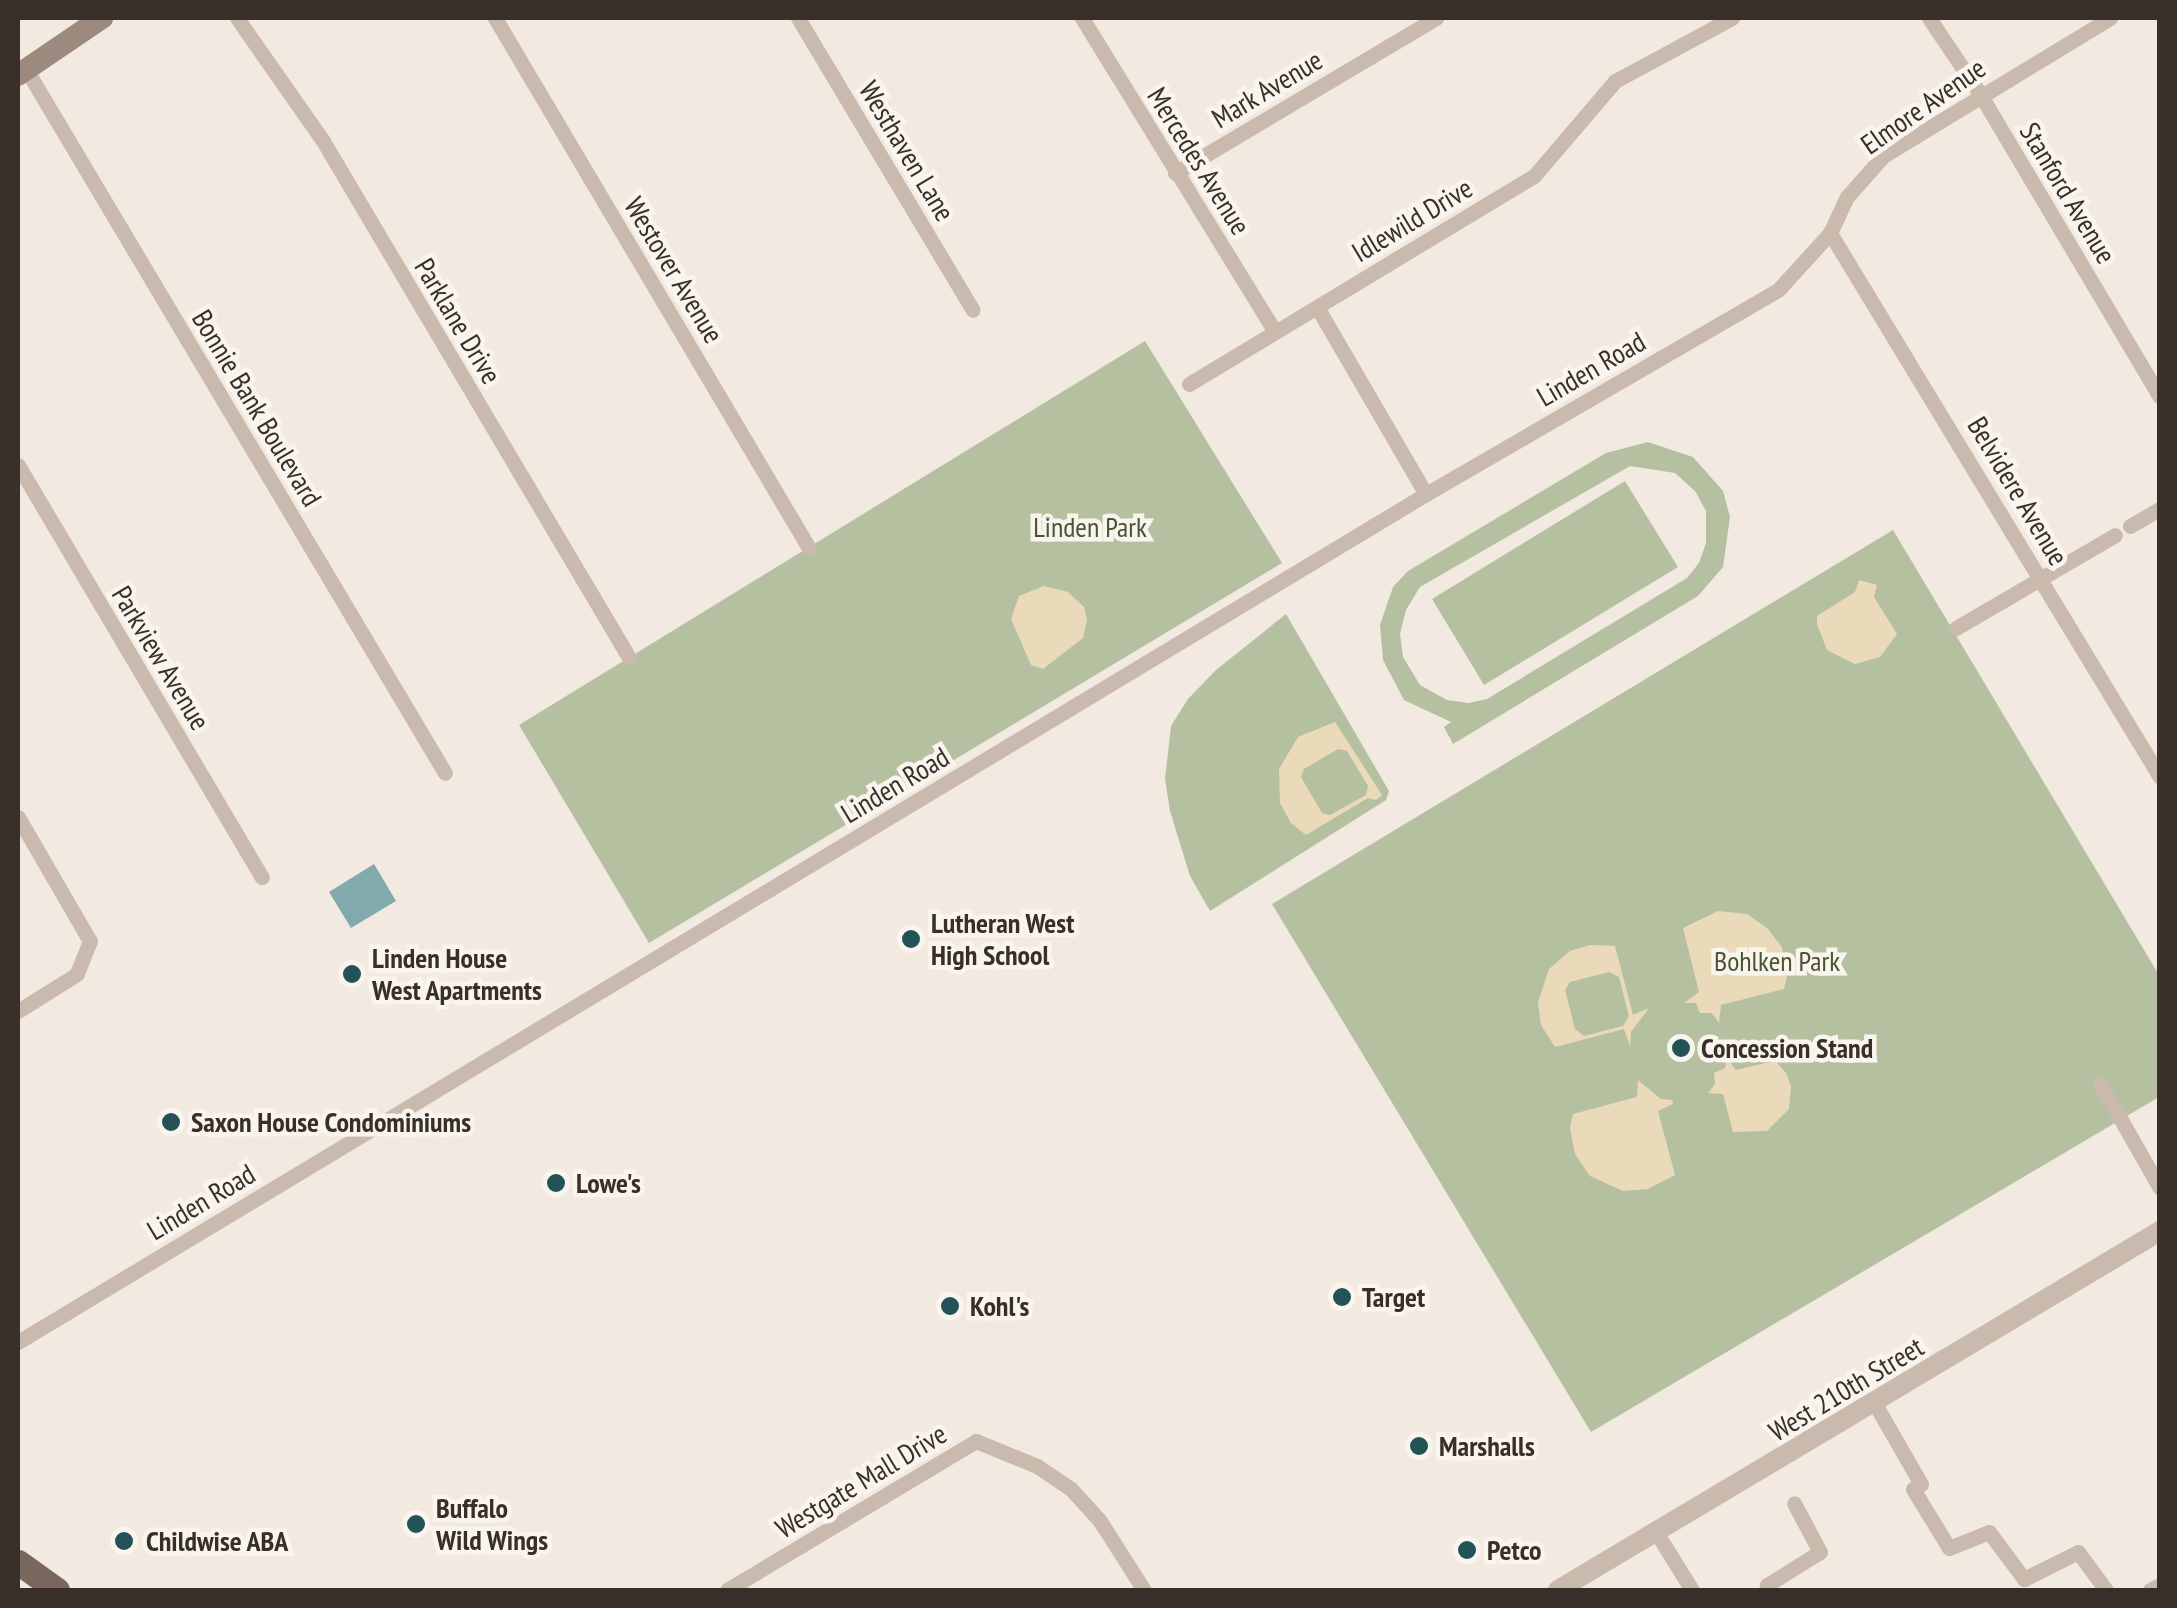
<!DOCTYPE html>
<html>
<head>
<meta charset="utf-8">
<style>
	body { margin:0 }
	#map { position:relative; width:2177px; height:1608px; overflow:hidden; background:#f2eae0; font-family:"PT Sans Narrow",sans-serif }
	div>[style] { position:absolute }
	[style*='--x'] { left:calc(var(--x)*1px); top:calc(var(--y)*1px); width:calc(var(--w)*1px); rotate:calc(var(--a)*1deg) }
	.green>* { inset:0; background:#b5c0a1 }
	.sand>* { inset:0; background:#eadaba }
	.water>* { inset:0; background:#81aaad }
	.minor>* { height:15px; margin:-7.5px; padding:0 7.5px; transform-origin:7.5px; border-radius:7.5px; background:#c9baad }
	.tertiary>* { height:20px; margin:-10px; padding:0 10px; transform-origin:10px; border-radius:10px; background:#c9baad }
	.secondary>* { height:22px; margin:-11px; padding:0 11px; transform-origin:11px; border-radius:11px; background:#9d8a7e }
	.primary>* { height:25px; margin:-12.5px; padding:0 12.5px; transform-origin:12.5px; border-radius:12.5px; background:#79675d }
	.dots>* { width:28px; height:28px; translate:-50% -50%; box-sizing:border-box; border:5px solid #f9f4ed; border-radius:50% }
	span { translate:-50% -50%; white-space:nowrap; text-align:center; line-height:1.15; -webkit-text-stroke:9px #f9f4ed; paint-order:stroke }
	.street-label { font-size:28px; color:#382f2b }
	.park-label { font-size:28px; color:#475530 }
	.poi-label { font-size:28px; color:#382f2b; font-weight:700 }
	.left { translate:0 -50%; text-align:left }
	.frame { position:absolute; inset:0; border:20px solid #382f2b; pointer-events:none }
</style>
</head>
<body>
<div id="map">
	<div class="green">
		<i style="clip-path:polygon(1145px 341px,1282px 563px,649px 943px,519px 725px)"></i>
		<i style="clip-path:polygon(evenodd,1648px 442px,1693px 457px,1723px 491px,1730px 517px,1723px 567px,1698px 596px,1453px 744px,1444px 727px,1451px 722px,1404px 700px,1383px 660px,1380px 625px,1393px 587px,1408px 571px,1606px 453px,1648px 442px,1630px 466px,1675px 473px,1695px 491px,1706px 511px,1706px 543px,1699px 563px,1687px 578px,1487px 699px,1469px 703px,1447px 700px,1420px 685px,1403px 657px,1400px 634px,1406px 610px,1420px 587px,1630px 466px)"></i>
		<i style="clip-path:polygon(1625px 481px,1678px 567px,1484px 685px,1432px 599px)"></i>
		<i style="clip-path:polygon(1893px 530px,2159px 975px,2159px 1097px,1591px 1432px,1272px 904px)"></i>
		<i style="clip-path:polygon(1286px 614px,1389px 791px,1386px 800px,1210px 911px,1190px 876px,1170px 811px,1165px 779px,1171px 726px,1188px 699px,1216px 670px)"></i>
	</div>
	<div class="sand">
		<i style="clip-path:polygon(1859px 580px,1877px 585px,1874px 597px,1897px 634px,1880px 657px,1855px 664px,1827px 650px,1817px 624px,1817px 616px,1855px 592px)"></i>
		<i style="clip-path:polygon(1044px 586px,1068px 592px,1084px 607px,1087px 619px,1083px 638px,1043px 669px,1031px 665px,1011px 619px,1019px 596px)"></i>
		<i style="clip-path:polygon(evenodd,1335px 722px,1382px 795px,1376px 800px,1368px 798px,1306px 835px,1291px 823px,1280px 803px,1279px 769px,1298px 737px,1335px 722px,1338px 749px,1347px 751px,1368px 786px,1366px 795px,1330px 815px,1322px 813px,1301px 777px,1304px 769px,1338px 749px)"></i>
		<i style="clip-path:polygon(1718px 911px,1747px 914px,1767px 928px,1782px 947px,1787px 976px,1784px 989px,1721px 1005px,1719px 1023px,1712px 1013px,1700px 1013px,1696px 1003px,1684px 1003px,1699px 992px,1683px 928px)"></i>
		<i style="clip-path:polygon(evenodd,1590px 945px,1615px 946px,1633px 1015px,1649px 1008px,1631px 1032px,1630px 1046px,1624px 1029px,1555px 1047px,1541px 1025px,1538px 1002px,1549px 969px,1570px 951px,1590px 945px,1609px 972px,1619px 977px,1629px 1016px,1623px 1026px,1584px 1036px,1575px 1029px,1565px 990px,1570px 982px,1609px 972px)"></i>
		<i style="clip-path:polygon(1727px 1058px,1736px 1070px,1775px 1061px,1786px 1073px,1791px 1086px,1789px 1109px,1767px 1131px,1733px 1132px,1723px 1094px,1708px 1093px,1715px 1084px,1714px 1073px,1725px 1068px)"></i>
		<i style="clip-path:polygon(1638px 1080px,1661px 1099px,1672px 1100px,1673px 1104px,1658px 1111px,1675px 1175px,1648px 1189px,1623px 1191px,1590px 1176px,1575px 1154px,1570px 1128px,1573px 1114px,1637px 1097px)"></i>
	</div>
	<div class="water">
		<i style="clip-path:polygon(374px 864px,396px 901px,351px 928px,329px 892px)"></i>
	</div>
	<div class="minor">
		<i style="--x:237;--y:18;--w:150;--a:55"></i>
		<i style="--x:323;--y:141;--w:599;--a:59.36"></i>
		<i style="--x:495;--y:18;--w:616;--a:59.36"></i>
		<i style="--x:798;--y:18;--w:340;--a:59.1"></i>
		<i style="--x:1082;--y:18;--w:366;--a:58.4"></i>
		<i style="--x:1929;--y:18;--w:92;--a:56.1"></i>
		<i style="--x:1980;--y:94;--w:352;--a:59.3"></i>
		<i style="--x:26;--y:69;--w:819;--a:59.24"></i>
		<i style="--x:1175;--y:173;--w:304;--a:-30.7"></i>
		<i style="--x:1830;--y:233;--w:636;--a:58.76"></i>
		<i style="--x:1317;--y:307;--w:216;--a:59.8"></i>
		<i style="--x:1189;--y:384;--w:403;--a:-31.1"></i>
		<i style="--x:1534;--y:176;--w:125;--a:-49.5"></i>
		<i style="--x:1615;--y:81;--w:133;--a:-28.3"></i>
		<i style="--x:18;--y:465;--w:479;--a:59.4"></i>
		<i style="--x:2130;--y:526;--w:34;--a:-30"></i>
		<i style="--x:1956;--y:628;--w:184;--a:-30.3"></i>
		<i style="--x:18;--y:817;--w:143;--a:59.9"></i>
		<i style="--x:90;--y:941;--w:35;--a:112"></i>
		<i style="--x:77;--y:974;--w:70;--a:147.9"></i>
		<i style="--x:2100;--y:1083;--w:121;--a:60.3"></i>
		<i style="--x:18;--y:1342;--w:1644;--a:-31.06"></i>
		<i style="--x:1426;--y:494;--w:408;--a:-30.1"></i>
		<i style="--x:1779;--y:289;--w:76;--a:-47.7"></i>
		<i style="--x:1830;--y:233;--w:40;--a:-65"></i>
		<i style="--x:1847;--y:197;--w:55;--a:-48.7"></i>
		<i style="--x:1883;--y:156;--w:266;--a:-31.3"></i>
		<i style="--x:1875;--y:1404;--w:92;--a:60.1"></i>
		<i style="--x:1921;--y:1484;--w:9;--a:148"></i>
		<i style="--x:1913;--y:1489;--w:69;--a:58.6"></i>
		<i style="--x:1949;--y:1548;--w:43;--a:-21.8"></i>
		<i style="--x:1989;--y:1532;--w:59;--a:53.3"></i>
		<i style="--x:2024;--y:1579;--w:60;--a:-26.6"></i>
		<i style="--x:2078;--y:1552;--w:47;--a:53.6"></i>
		<i style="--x:1656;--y:1532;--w:68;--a:58.2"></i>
		<i style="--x:727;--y:1590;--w:290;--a:-30.9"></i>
		<i style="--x:976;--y:1441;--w:66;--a:22.3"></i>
		<i style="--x:1037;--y:1466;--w:41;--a:34.1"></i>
		<i style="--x:1071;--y:1489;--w:43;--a:47.8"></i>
		<i style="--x:1100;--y:1521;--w:82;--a:57.5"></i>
		<i style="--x:1766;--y:1590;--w:5;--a:-79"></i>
		<i style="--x:1767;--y:1585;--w:62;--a:-31.9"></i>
		<i style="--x:1820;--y:1552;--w:55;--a:-118"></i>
		<i style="--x:2150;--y:1590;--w:11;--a:-27"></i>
	</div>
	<div class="tertiary">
		<i style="--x:1558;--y:1590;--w:701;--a:-30.81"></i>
	</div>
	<div class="secondary">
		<i style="--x:18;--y:75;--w:102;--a:-34.2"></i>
	</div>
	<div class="primary">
		<i style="--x:18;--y:1562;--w:48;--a:35.7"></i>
	</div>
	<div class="dots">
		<i style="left:911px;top:939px;background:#235257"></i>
		<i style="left:352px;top:974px;background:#235257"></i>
		<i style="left:1681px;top:1048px;background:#235257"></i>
		<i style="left:171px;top:1122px;background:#235257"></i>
		<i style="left:556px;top:1183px;background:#235257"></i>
		<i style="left:1342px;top:1297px;background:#235257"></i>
		<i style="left:950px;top:1306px;background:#235257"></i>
		<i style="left:1419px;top:1446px;background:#235257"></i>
		<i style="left:416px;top:1524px;background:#235257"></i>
		<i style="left:124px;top:1541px;background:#235257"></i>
		<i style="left:1467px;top:1550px;background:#235257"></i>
	</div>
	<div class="street-label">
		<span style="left:1267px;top:89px;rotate:-31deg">Mark Avenue</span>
		<span style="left:1923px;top:106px;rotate:-35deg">Elmore Avenue</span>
		<span style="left:907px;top:151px;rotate:59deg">Westhaven Lane</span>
		<span style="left:1199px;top:161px;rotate:58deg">Mercedes Avenue</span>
		<span style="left:2068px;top:193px;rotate:59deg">Stanford Avenue</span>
		<span style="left:1412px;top:220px;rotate:-31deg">Idlewild Drive</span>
		<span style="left:674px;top:270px;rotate:59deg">Westover Avenue</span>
		<span style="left:458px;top:321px;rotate:59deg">Parklane Drive</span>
		<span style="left:1591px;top:369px;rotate:-30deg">Linden Road</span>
		<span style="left:257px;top:408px;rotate:59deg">Bonnie Bank Boulevard</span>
		<span style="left:2018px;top:491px;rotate:59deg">Belvidere Avenue</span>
		<span style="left:161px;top:658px;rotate:59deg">Parkview Avenue</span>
		<span style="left:895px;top:785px;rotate:-31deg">Linden Road</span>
		<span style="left:201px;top:1202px;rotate:-31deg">Linden Road</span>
		<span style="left:1846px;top:1389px;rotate:-31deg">West 210th Street</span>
		<span style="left:861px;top:1481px;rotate:-31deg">Westgate Mall Drive</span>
	</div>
	<div class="park-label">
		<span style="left:1090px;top:527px">Linden Park</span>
		<span style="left:1777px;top:961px">Bohlken Park</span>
	</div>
	<div class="poi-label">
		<span class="left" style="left:931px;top:939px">Lutheran West<br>High School</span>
		<span class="left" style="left:372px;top:974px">Linden House<br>West Apartments</span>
		<span class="left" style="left:1701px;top:1048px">Concession Stand</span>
		<span class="left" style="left:191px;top:1122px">Saxon House Condominiums</span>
		<span class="left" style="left:576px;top:1183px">Lowe's</span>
		<span class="left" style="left:1362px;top:1297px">Target</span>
		<span class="left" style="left:970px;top:1306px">Kohl's</span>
		<span class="left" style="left:1439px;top:1446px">Marshalls</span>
		<span class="left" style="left:436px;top:1524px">Buffalo<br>Wild Wings</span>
		<span class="left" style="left:146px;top:1541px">Childwise ABA</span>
		<span class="left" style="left:1487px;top:1550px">Petco</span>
	</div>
	<div class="frame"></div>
</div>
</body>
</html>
